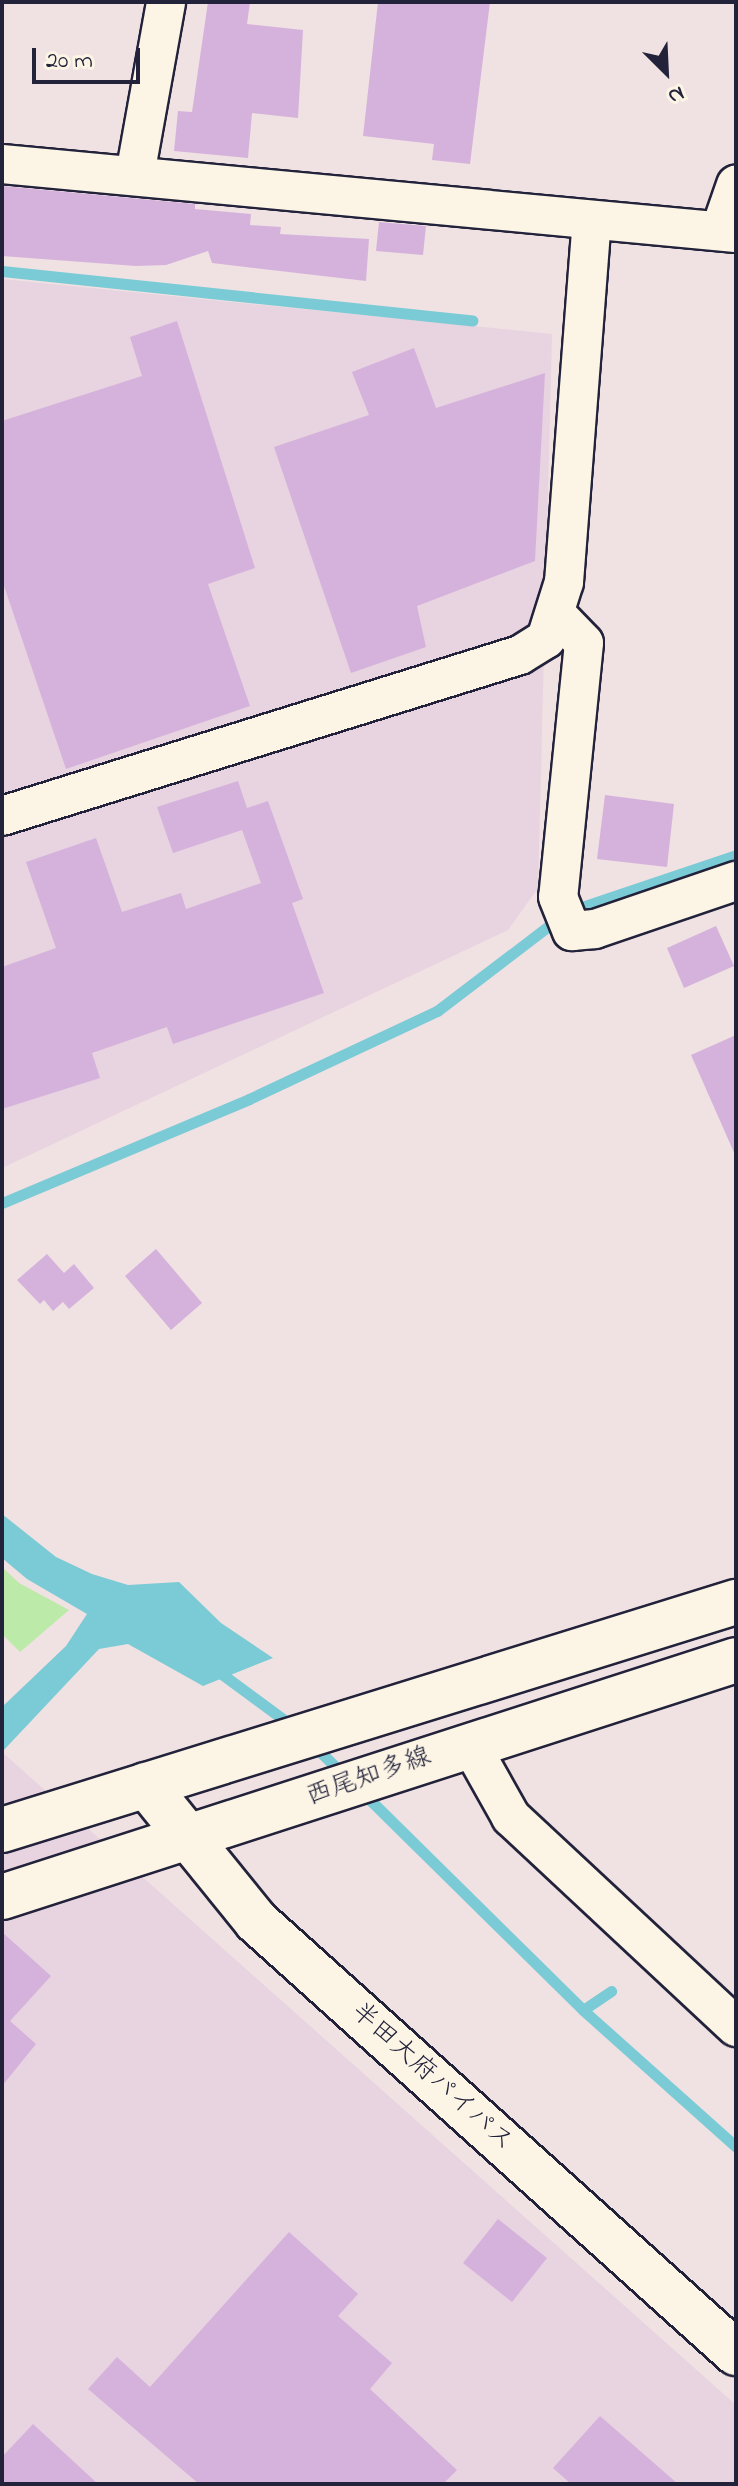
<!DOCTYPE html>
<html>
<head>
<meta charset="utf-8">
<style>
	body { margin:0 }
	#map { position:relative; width:738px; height:2486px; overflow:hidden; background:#f0e1e2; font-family:"Indie Flower","Klee One",sans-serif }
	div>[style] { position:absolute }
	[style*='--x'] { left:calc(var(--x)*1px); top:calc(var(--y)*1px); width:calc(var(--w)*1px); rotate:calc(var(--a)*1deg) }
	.built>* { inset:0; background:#e8d3e0 }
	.green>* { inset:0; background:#bceaa8 }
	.water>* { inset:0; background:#7bcbd6 }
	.stream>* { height:11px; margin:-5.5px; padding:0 5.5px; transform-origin:5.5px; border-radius:5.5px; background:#7bcbd6 }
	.building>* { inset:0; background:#d5b2dc }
	.roads { filter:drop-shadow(2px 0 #22223b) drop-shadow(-2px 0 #22223b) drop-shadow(0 2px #22223b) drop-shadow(0 -2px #22223b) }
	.street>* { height:38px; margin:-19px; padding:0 19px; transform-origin:19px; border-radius:19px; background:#fcf5e5 }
	.secondary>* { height:44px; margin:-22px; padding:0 22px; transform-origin:22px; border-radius:22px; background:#fcf5e5 }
	.primary>* { height:44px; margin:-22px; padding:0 22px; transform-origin:22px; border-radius:22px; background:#fcf5e5 }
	span { translate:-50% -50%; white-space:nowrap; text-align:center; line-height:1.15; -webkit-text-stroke:7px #fcf5e5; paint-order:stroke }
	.street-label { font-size:26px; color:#22223b }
	.frame { position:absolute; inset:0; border:4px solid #22223b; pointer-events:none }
	.north { position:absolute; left:626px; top:32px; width:80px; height:80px; -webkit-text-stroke:6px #fcf5e5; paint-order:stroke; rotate:156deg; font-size:22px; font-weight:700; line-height:32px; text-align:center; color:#22223b }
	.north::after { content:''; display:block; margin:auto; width:28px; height:36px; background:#22223b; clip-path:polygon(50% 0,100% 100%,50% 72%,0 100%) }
	.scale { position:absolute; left:32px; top:48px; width:108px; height:36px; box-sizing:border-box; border:4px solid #22223b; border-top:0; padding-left:10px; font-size:24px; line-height:28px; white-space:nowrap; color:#22223b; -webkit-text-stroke:6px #fcf5e5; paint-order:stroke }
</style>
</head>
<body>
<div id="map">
	<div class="built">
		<i style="clip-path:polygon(2px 279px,552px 334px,538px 888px,508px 930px,2px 1168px)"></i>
		<i style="clip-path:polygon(2px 1752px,736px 2405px,736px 2484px,2px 2484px)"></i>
	</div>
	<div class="green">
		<i style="clip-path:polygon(2px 1567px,19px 1583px,69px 1610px,20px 1652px,2px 1634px)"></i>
	</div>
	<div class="water">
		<i style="clip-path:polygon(2px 1514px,56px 1557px,92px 1574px,128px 1585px,179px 1582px,221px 1623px,273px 1658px,203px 1686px,128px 1644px,99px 1649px,2px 1752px,2px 1707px,66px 1646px,87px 1614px,27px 1579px,2px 1558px)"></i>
	</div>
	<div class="stream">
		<i style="--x:2;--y:271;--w:473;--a:6"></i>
		<i style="--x:2;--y:1203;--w:268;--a:-22.8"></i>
		<i style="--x:249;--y:1099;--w:208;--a:-25.1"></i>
		<i style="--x:437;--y:1011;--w:163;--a:-37.3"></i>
		<i style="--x:567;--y:912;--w:178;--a:-18.6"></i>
		<i style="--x:215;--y:1669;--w:99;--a:36.4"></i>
		<i style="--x:313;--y:1745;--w:43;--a:44.1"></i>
		<i style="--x:362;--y:1792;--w:310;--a:44.6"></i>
		<i style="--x:583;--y:2010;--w:205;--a:41.8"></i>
		<i style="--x:583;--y:2010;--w:34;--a:-34"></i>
	</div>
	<div class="building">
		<i style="clip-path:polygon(208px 2px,250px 2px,247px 24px,303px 30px,298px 118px,252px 113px,248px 158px,174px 151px,178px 111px,192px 112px)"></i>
		<i style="clip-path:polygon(378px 2px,490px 2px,470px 164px,432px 160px,434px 144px,363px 136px)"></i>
		<i style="clip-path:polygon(2px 186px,195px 204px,195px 209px,251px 214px,250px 225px,281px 227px,280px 234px,369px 239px,366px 281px,212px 263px,208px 251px,166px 265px,136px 266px,2px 256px)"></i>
		<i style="clip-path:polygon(379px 222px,426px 226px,423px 255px,376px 251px)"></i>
		<i style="clip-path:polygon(177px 321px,255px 568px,208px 584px,250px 706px,66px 769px,2px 580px,2px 421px,142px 376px,130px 337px)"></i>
		<i style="clip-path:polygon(414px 348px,436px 408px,545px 373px,535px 561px,417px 606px,426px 647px,351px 673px,274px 447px,369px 415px,352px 372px)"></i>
		<i style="clip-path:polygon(238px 781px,247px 808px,268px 801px,303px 899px,292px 903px,324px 993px,173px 1044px,167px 1027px,92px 1053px,100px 1078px,2px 1109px,2px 967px,56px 948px,26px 862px,96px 838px,122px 912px,181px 893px,186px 909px,261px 883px,242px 830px,173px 853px,157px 807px)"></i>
		<i style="clip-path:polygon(605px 795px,674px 804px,667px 867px,597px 859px)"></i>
		<i style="clip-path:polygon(716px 926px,734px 966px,684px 988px,667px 948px)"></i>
		<i style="clip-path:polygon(736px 1035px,736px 1157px,691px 1055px)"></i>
		<i style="clip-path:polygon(156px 1249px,202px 1303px,171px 1330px,125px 1276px)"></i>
		<i style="clip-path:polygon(47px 1254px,64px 1273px,74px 1264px,94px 1288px,69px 1309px,63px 1302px,53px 1311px,44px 1300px,40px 1304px,17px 1280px)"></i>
		<i style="clip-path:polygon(2px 1932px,51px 1976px,10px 2021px,36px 2044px,2px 2086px)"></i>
		<i style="clip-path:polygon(498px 2219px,547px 2258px,512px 2302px,463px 2263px)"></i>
		<i style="clip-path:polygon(289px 2232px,358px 2294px,338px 2316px,392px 2363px,370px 2389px,457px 2470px,443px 2484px,199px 2484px,88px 2389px,117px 2357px,150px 2387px)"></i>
		<i style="clip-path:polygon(600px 2416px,678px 2484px,571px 2484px,553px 2468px)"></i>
		<i style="clip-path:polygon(33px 2424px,98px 2484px,2px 2484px,2px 2457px)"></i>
	</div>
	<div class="roads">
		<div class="street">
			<i style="--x:2;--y:164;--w:737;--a:5.37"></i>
			<i style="--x:135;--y:175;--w:176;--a:-79.8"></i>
			<i style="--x:721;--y:228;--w:46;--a:-70.8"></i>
			<i style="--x:556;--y:614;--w:40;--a:46"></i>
			<i style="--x:584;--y:643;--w:255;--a:95.8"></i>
			<i style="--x:558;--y:897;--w:37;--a:68"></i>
			<i style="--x:572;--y:931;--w:23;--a:-5"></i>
			<i style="--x:595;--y:929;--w:149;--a:-18.8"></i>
			<i style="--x:2;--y:816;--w:542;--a:-17.27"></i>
			<i style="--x:520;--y:655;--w:31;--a:-32"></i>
			<i style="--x:546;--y:639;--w:60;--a:-72.5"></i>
			<i style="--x:564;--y:582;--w:361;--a:-85.6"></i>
			<i style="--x:470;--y:1744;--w:84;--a:60.7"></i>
			<i style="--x:511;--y:1817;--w:308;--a:43"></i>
		</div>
		<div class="secondary">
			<i style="--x:146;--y:1785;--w:175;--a:51"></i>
			<i style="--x:256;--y:1921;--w:646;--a:41.99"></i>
		</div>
		<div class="primary">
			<i style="--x:2;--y:1830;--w:769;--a:-17.26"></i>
			<i style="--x:2;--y:1897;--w:771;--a:-17.89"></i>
		</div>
	</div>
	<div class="street-label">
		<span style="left:369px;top:1778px;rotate:-19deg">西尾知多線</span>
		<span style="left:431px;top:2078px;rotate:42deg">半田大府パイパス</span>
	</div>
	<div class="frame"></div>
	<div class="north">N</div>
	<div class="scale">20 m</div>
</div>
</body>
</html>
